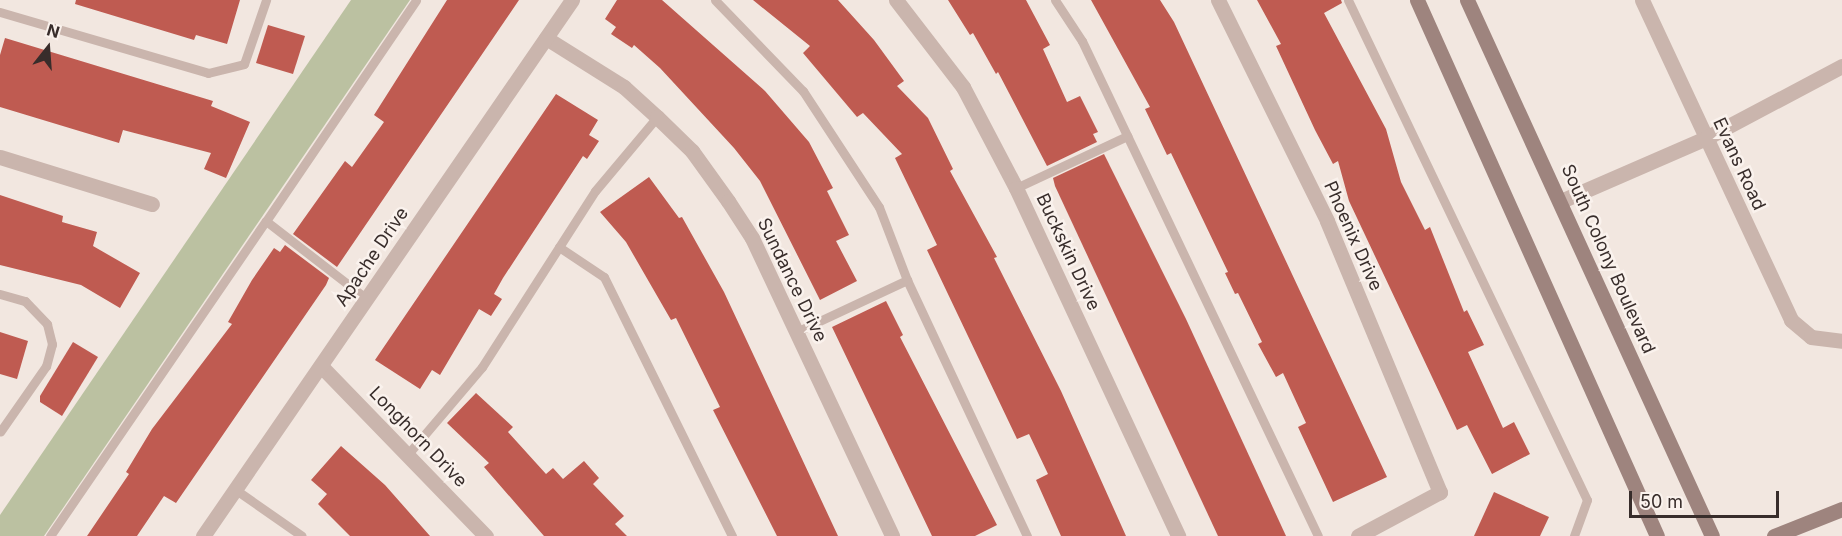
<!DOCTYPE html>
<html>
<head>
<meta charset="utf-8">
<style>
	body { margin:0 }
	#map { position:relative; width:1842px; height:536px; overflow:hidden; background:#f2e7e0; font-family:Inter,sans-serif }
	div>[style] { position:absolute }
	[style*='--x'] { left:calc(var(--x)*1px); top:calc(var(--y)*1px); width:calc(var(--w)*1px); rotate:calc(var(--a)*1deg) }
	.green>* { inset:0; background:#bbc1a1 }
	.building>* { inset:0; background:#bf5b51 }
	.service>* { height:9px; margin:-4.5px; padding:0 4.5px; transform-origin:4.5px; border-radius:4.5px; background:#cab5ad }
	.minor>* { height:15px; margin:-7.5px; padding:0 7.5px; transform-origin:7.5px; border-radius:7.5px; background:#cab5ad }
	.secondary>* { height:15px; margin:-7.5px; padding:0 7.5px; transform-origin:7.5px; border-radius:7.5px; background:#9e847e }
	span { translate:-50% -50%; white-space:nowrap; text-align:center; line-height:1.15; -webkit-text-stroke:5px #faf2ed; paint-order:stroke }
	.street-label { font-size:18px; color:#382d2b }
	.north { position:absolute; left:18px; top:18px; width:60px; height:60px; -webkit-text-stroke:4px #faf2ed; paint-order:stroke; rotate:17deg; font-size:16px; font-weight:700; line-height:24px; text-align:center; color:#382d2b }
	.north::after { content:''; display:block; margin:auto; width:21px; height:27px; background:#382d2b; clip-path:polygon(50% 0,100% 100%,50% 72%,0 100%) }
	.scale { position:absolute; left:1629px; top:491px; width:150px; height:27px; box-sizing:border-box; border:3px solid #382d2b; border-top:0; padding-left:8px; font-size:18px; line-height:21px; white-space:nowrap; color:#382d2b; -webkit-text-stroke:4px #faf2ed; paint-order:stroke }
</style>
</head>
<body>
<div id="map">
	<div class="green">
		<i style="clip-path:polygon(351px 0,410px 0,44px 536px,0 536px,0 515px)"></i>
	</div>
	<div class="building">
		<i style="clip-path:polygon(76px 0,240px 0,227px 44px,196px 35px,194px 40px,75px 4px)"></i>
		<i style="clip-path:polygon(447px 0,519px 0,337px 267px,293px 234px,345px 161px,352px 167px,384px 122px,374px 115px)"></i>
		<i style="clip-path:polygon(617px 0,662px 0,765px 91px,809px 142px,833px 188px,827px 191px,849px 235px,836px 241px,857px 281px,820px 300px,760px 181px,734px 148px,660px 68px,634px 45px,632px 48px,611px 34px,616px 27px,605px 19px)"></i>
		<i style="clip-path:polygon(753px 0,838px 0,874px 40px,904px 81px,897px 86px,928px 118px,953px 169px,950px 171px,997px 257px,994px 258px,1061px 391px,1126px 536px,1061px 536px,1036px 480px,1048px 474px,1029px 434px,1017px 439px,927px 250px,937px 245px,895px 158px,902px 154px,863px 113px,857px 117px,803px 53px,810px 46px)"></i>
		<i style="clip-path:polygon(948px 0,1026px 0,1050px 45px,1043px 49px,1067px 102px,1080px 96px,1098px 132px,1093px 134px,1097px 142px,1047px 166px,998px 72px,996px 74px,973px 33px,970px 35px)"></i>
		<i style="clip-path:polygon(1091px 0,1160px 0,1174px 22px,1387px 477px,1333px 502px,1298px 427px,1306px 423px,1283px 373px,1276px 377px,1258px 344px,1262px 342px,1238px 293px,1235px 294px,1225px 273px,1228px 272px,1171px 153px,1167px 155px,1145px 109px,1150px 107px)"></i>
		<i style="clip-path:polygon(1257px 0,1341px 0,1342px 3px,1324px 13px,1386px 129px,1401px 182px,1425px 230px,1430px 227px,1464px 312px,1467px 310px,1484px 345px,1468px 352px,1503px 428px,1514px 422px,1530px 454px,1492px 474px,1467px 425px,1457px 430px,1349px 201px,1338px 161px,1333px 164px,1315px 130px,1276px 46px,1281px 44px)"></i>
		<i style="clip-path:polygon(268px 25px,305px 36px,293px 74px,256px 63px)"></i>
		<i style="clip-path:polygon(5px 38px,213px 101px,211px 106px,250px 122px,226px 178px,204px 169px,211px 153px,123px 130px,119px 143px,0 107px,0 55px)"></i>
		<i style="clip-path:polygon(556px 94px,598px 120px,589px 135px,599px 141px,587px 159px,583px 156px,503px 278px,494px 294px,502px 299px,491px 316px,479px 309px,440px 375px,432px 370px,420px 389px,375px 360px)"></i>
		<i style="clip-path:polygon(1104px 154px,1186px 319px,1286px 536px,1218px 536px,1055px 186px,1053px 178px)"></i>
		<i style="clip-path:polygon(649px 177px,679px 218px,682px 217px,724px 292px,838px 536px,777px 536px,713px 410px,720px 407px,676px 318px,671px 320px,626px 242px,600px 212px)"></i>
		<i style="clip-path:polygon(0 195px,63px 216px,62px 222px,97px 232px,93px 246px,140px 273px,120px 308px,81px 285px,0 265px)"></i>
		<i style="clip-path:polygon(285px 245px,329px 278px,326px 285px,176px 503px,164px 496px,137px 536px,87px 536px,129px 474px,126px 472px,152px 429px,232px 324px,228px 322px,252px 280px,274px 248px,280px 252px)"></i>
		<i style="clip-path:polygon(886px 301px,903px 335px,900px 337px,997px 525px,975px 536px,932px 536px,832px 327px)"></i>
		<i style="clip-path:polygon(0 332px,28px 341px,17px 379px,0 374px)"></i>
		<i style="clip-path:polygon(73px 342px,98px 357px,62px 416px,40px 402px,40px 396px)"></i>
		<i style="clip-path:polygon(476px 393px,513px 427px,508px 432px,546px 474px,553px 468px,563px 479px,584px 461px,599px 478px,593px 484px,624px 516px,615px 524px,627px 536px,544px 536px,484px 467px,489px 463px,447px 423px)"></i>
		<i style="clip-path:polygon(341px 446px,385px 485px,430px 536px,350px 536px,318px 504px,327px 494px,311px 480px)"></i>
		<i style="clip-path:polygon(1494px 492px,1549px 517px,1540px 536px,1474px 536px)"></i>
	</div>
	<div class="service">
		<i style="--x:715;--y:0;--w:127;--a:46"></i>
		<i style="--x:803;--y:91;--w:139;--a:56.8"></i>
		<i style="--x:879;--y:207;--w:78;--a:69"></i>
		<i style="--x:907;--y:280;--w:283;--a:64.9"></i>
		<i style="--x:1055;--y:0;--w:49;--a:56.6"></i>
		<i style="--x:1082;--y:41;--w:548;--a:64.51"></i>
		<i style="--x:1348;--y:0;--w:554;--a:64.45"></i>
		<i style="--x:1587;--y:500;--w:38;--a:110"></i>
		<i style="--x:0;--y:12;--w:217;--a:16.3"></i>
		<i style="--x:208;--y:73;--w:37;--a:-14"></i>
		<i style="--x:244;--y:64;--w:68;--a:-71"></i>
		<i style="--x:1016;--y:188;--w:123;--a:-25.1"></i>
		<i style="--x:266;--y:221;--w:267;--a:-55.8"></i>
		<i style="--x:559;--y:247;--w:54;--a:33.7"></i>
		<i style="--x:604;--y:277;--w:289;--a:63.7"></i>
		<i style="--x:0;--y:294;--w:26;--a:16"></i>
		<i style="--x:25;--y:301;--w:32;--a:46"></i>
		<i style="--x:47;--y:324;--w:21;--a:76"></i>
		<i style="--x:52;--y:344;--w:23;--a:105"></i>
		<i style="--x:46;--y:366;--w:80;--a:124.9"></i>
		<i style="--x:796;--y:332;--w:123;--a:-25.1"></i>
		<i style="--x:408;--y:454;--w:114;--a:-49.6"></i>
		<i style="--x:482;--y:367;--w:209;--a:-57.3"></i>
		<i style="--x:595;--y:191;--w:97;--a:-50"></i>
		<i style="--x:236;--y:490;--w:80;--a:34.9"></i>
		<i style="--x:50;--y:536;--w:382;--a:-55.6"></i>
		<i style="--x:266;--y:221;--w:128;--a:37.7"></i>
	</div>
	<div class="minor">
		<i style="--x:896;--y:0;--w:110;--a:52.4"></i>
		<i style="--x:963;--y:87;--w:114;--a:62.3"></i>
		<i style="--x:1016;--y:188;--w:384;--a:65"></i>
		<i style="--x:1218;--y:0;--w:246;--a:63.7"></i>
		<i style="--x:1327;--y:221;--w:294;--a:67.4"></i>
		<i style="--x:1440;--y:492;--w:93;--a:151.8"></i>
		<i style="--x:1642;--y:0;--w:353;--a:65"></i>
		<i style="--x:1791;--y:320;--w:26;--a:40"></i>
		<i style="--x:1811;--y:337;--w:31;--a:7"></i>
		<i style="--x:546;--y:38;--w:92;--a:32.1"></i>
		<i style="--x:624;--y:87;--w:45;--a:42.3"></i>
		<i style="--x:657;--y:117;--w:49;--a:44.2"></i>
		<i style="--x:692;--y:151;--w:62;--a:54.2"></i>
		<i style="--x:728;--y:201;--w:44;--a:57"></i>
		<i style="--x:752;--y:238;--w:329;--a:64.8"></i>
		<i style="--x:0;--y:157;--w:159;--a:17.2"></i>
		<i style="--x:1561;--y:201;--w:158;--a:-23.5"></i>
		<i style="--x:1706;--y:138;--w:154;--a:-27.9"></i>
		<i style="--x:321;--y:366;--w:237;--a:45.9"></i>
		<i style="--x:203;--y:536;--w:651;--a:-55.46"></i>
	</div>
	<div class="secondary">
		<i style="--x:1417;--y:0;--w:587;--a:65.88"></i>
		<i style="--x:1467;--y:0;--w:589;--a:65.44"></i>
		<i style="--x:1774;--y:536;--w:73;--a:-21.7"></i>
	</div>
	<div class="street-label">
		<span style="left:1739px;top:164px;rotate:65deg">Evans Road</span>
		<span style="left:1353px;top:236px;rotate:66deg">Phoenix Drive</span>
		<span style="left:1068px;top:252px;rotate:65deg">Buckskin Drive</span>
		<span style="left:372px;top:257px;rotate:-56deg">Apache Drive</span>
		<span style="left:1608px;top:259px;rotate:66deg">South Colony Boulevard</span>
		<span style="left:792px;top:280px;rotate:64deg">Sundance Drive</span>
		<span style="left:418px;top:437px;rotate:46deg">Longhorn Drive</span>
	</div>
	<div class="north">N</div>
	<div class="scale">50 m</div>
</div>
</body>
</html>
